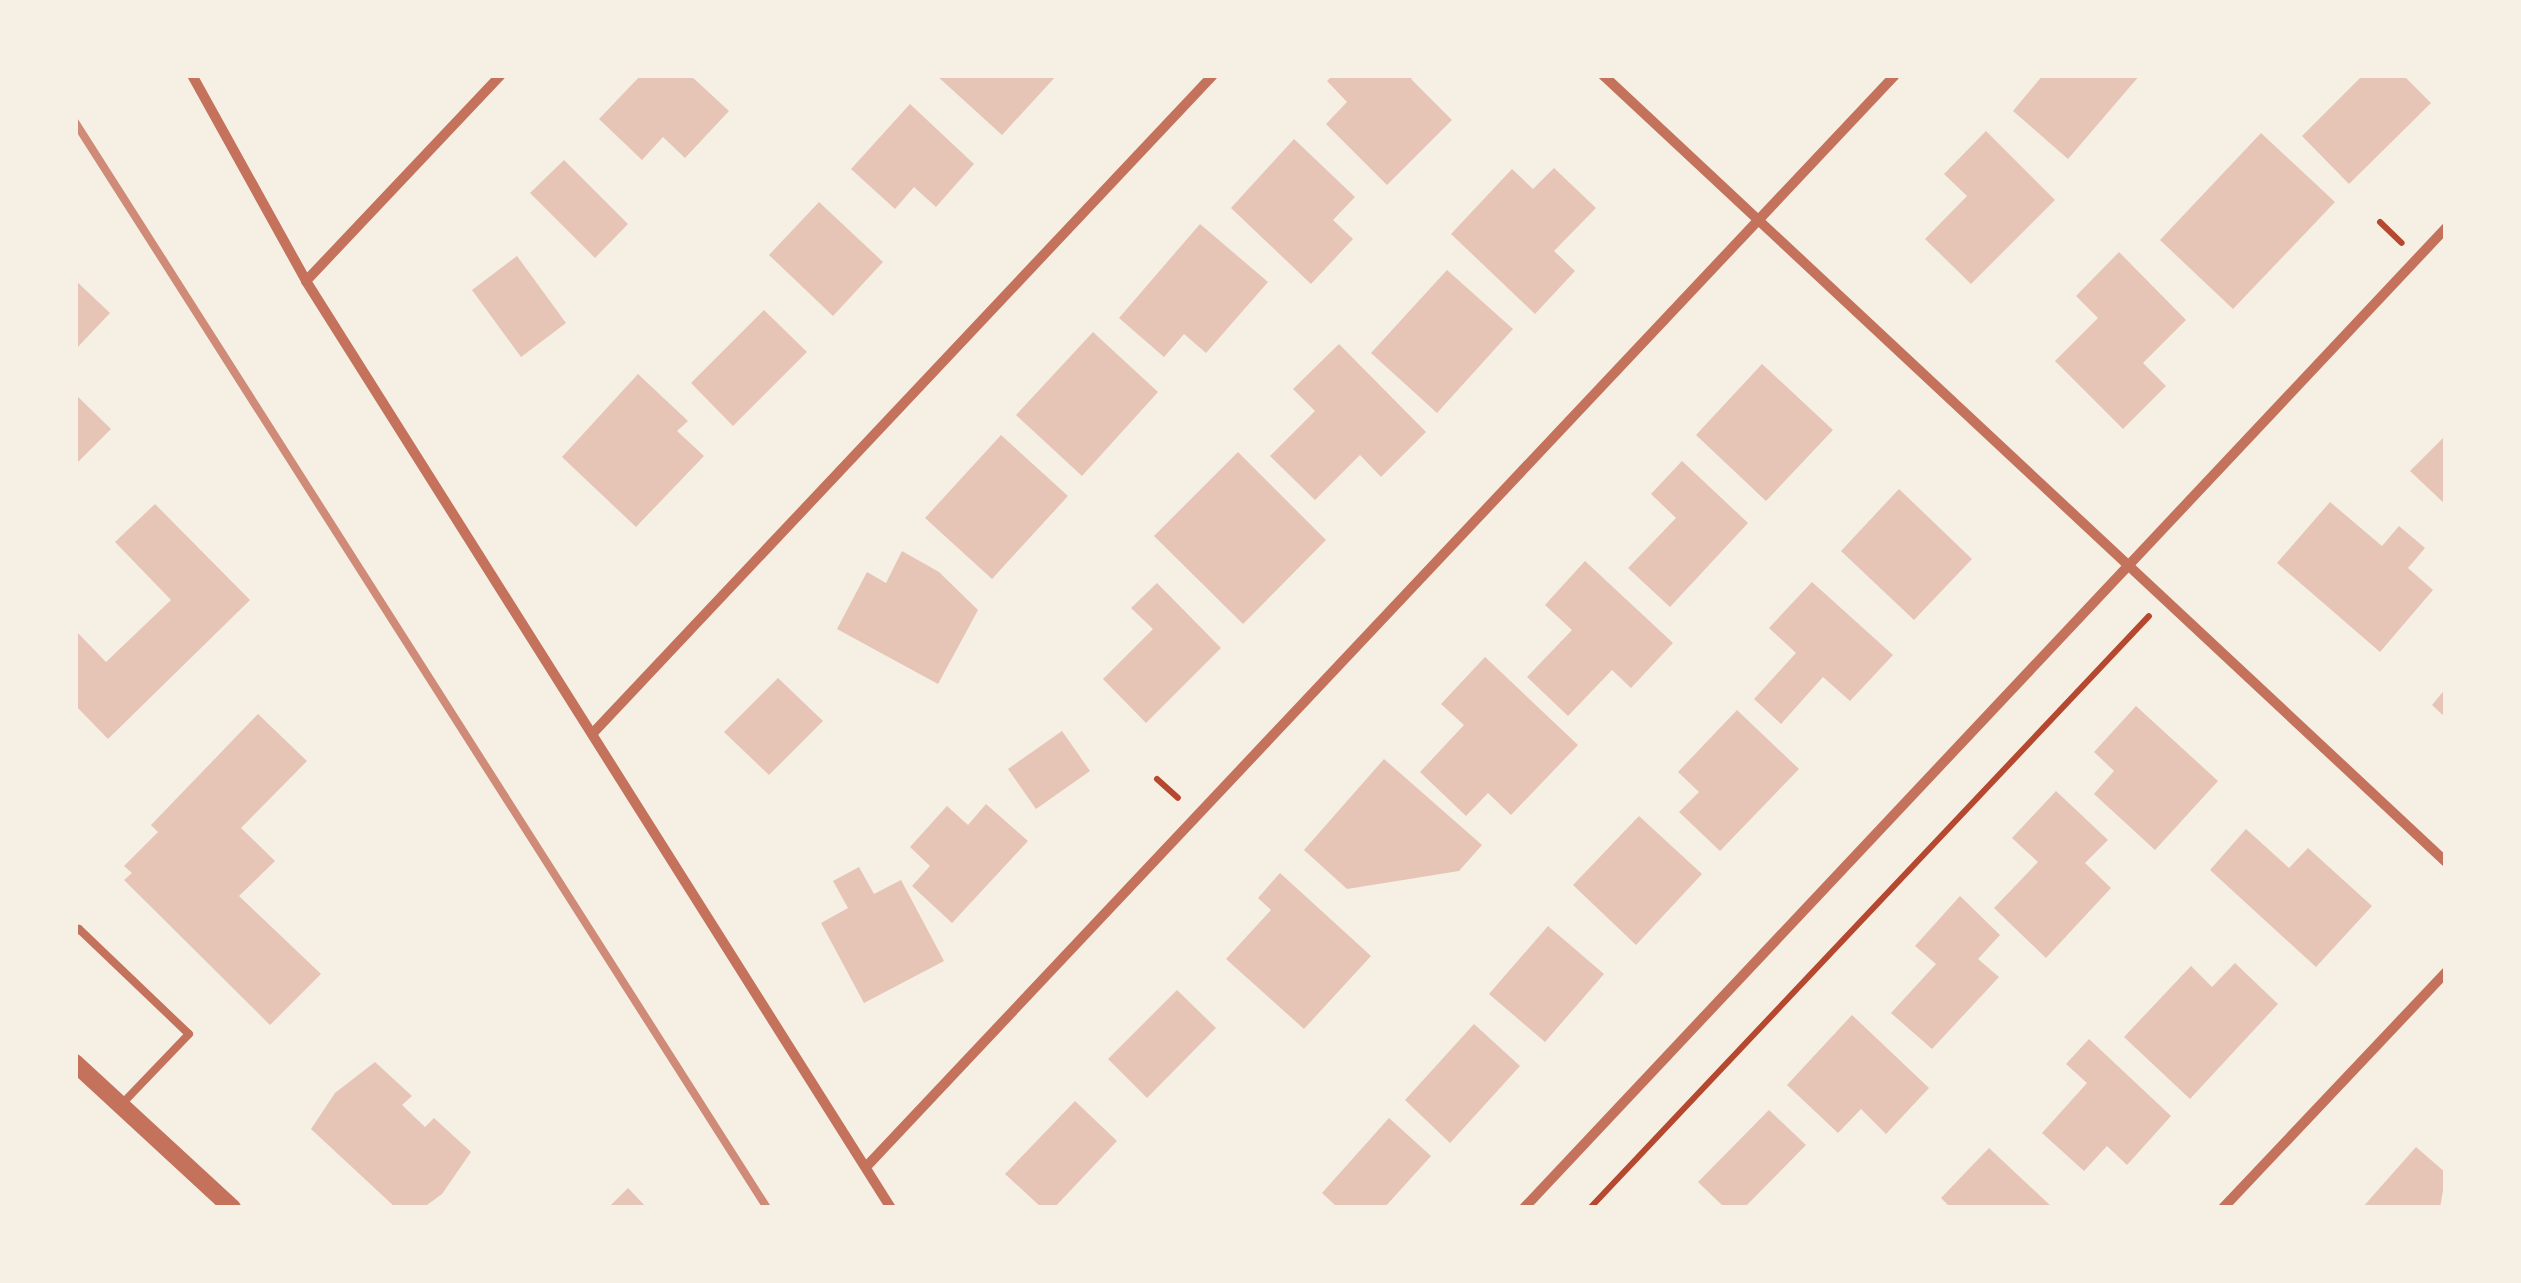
<!DOCTYPE html>
<html>
<head>
<meta charset="utf-8">
<style>
	body { margin:0 }
	#map { position:relative; width:2521px; height:1283px; overflow:hidden; background:#f6efe4; font-family:Rubik,sans-serif }
	div>[style] { position:absolute }
	[style*='--x'] { left:calc(var(--x)*1px); top:calc(var(--y)*1px); width:calc(var(--w)*1px); rotate:calc(var(--a)*1deg) }
	.building>* { inset:0; background:#e6c5b7 }
	.path>* { height:6px; margin:-3px; padding:0 3px; transform-origin:3px; border-radius:3px; background:#b5482f }
	.service>* { height:8px; margin:-4px; padding:0 4px; transform-origin:4px; border-radius:4px; background:#c5725c }
	.minor>* { height:10px; margin:-5px; padding:0 5px; transform-origin:5px; border-radius:5px; background:#c5725c }
	.tertiary>* { height:18px; margin:-9px; padding:0 9px; transform-origin:9px; border-radius:9px; background:#c5725c }
	.rail>* { height:8px; margin:-4px; padding:0 4px; transform-origin:4px; border-radius:4px; background:#cf8b77 }
	span { translate:-50% -50%; white-space:nowrap; text-align:center; line-height:1.15; -webkit-text-stroke:8px #f6efe4; paint-order:stroke }
	.frame { position:absolute; inset:0; border:78px solid #f6efe4; pointer-events:none }
</style>
</head>
<body>
<div id="map">
	<div class="building">
		<i style="clip-path:polygon(641px 75px,690px 75px,729px 111px,685px 158px,663px 137px,642px 160px,599px 119px)"></i>
		<i style="clip-path:polygon(936px 75px,1057px 75px,1002px 135px)"></i>
		<i style="clip-path:polygon(1333px 75px,1415px 75px,1411px 79px,1452px 120px,1387px 185px,1326px 124px,1347px 102px,1327px 81px)"></i>
		<i style="clip-path:polygon(2043px 75px,2140px 75px,2068px 159px,2013px 111px)"></i>
		<i style="clip-path:polygon(2363px 75px,2403px 75px,2431px 103px,2349px 184px,2302px 136px)"></i>
		<i style="clip-path:polygon(910px 104px,974px 164px,936px 207px,914px 187px,895px 209px,851px 169px)"></i>
		<i style="clip-path:polygon(1986px 131px,2055px 200px,1971px 284px,1925px 239px,1967px 196px,1944px 174px)"></i>
		<i style="clip-path:polygon(2261px 133px,2335px 202px,2233px 309px,2160px 240px)"></i>
		<i style="clip-path:polygon(1294px 139px,1355px 197px,1333px 220px,1353px 239px,1311px 284px,1231px 208px)"></i>
		<i style="clip-path:polygon(564px 160px,628px 224px,595px 258px,530px 193px)"></i>
		<i style="clip-path:polygon(1554px 168px,1596px 208px,1554px 251px,1575px 271px,1535px 314px,1451px 234px,1512px 169px,1533px 189px)"></i>
		<i style="clip-path:polygon(819px 202px,883px 262px,833px 316px,769px 255px)"></i>
		<i style="clip-path:polygon(1200px 224px,1268px 282px,1206px 353px,1184px 334px,1164px 357px,1119px 318px)"></i>
		<i style="clip-path:polygon(2119px 252px,2186px 320px,2143px 363px,2166px 386px,2123px 429px,2055px 361px,2098px 318px,2076px 296px)"></i>
		<i style="clip-path:polygon(517px 256px,566px 323px,521px 357px,472px 290px)"></i>
		<i style="clip-path:polygon(1447px 270px,1513px 329px,1437px 413px,1371px 353px)"></i>
		<i style="clip-path:polygon(75px 280px,110px 313px,75px 350px)"></i>
		<i style="clip-path:polygon(764px 310px,807px 352px,733px 426px,691px 383px)"></i>
		<i style="clip-path:polygon(1093px 332px,1158px 392px,1082px 476px,1016px 415px)"></i>
		<i style="clip-path:polygon(1339px 344px,1426px 432px,1381px 477px,1360px 455px,1315px 500px,1270px 456px,1315px 411px,1293px 389px)"></i>
		<i style="clip-path:polygon(1762px 364px,1833px 430px,1766px 501px,1696px 435px)"></i>
		<i style="clip-path:polygon(638px 374px,688px 421px,677px 431px,704px 456px,636px 527px,562px 457px)"></i>
		<i style="clip-path:polygon(75px 394px,111px 429px,75px 465px)"></i>
		<i style="clip-path:polygon(1001px 435px,1068px 496px,992px 579px,925px 518px)"></i>
		<i style="clip-path:polygon(2446px 435px,2446px 505px,2410px 471px)"></i>
		<i style="clip-path:polygon(1238px 452px,1326px 540px,1243px 624px,1154px 536px)"></i>
		<i style="clip-path:polygon(1682px 461px,1748px 523px,1670px 607px,1628px 568px,1676px 518px,1651px 494px)"></i>
		<i style="clip-path:polygon(1899px 489px,1972px 559px,1914px 620px,1841px 551px)"></i>
		<i style="clip-path:polygon(2330px 502px,2382px 546px,2399px 526px,2425px 548px,2408px 568px,2433px 590px,2380px 652px,2277px 563px)"></i>
		<i style="clip-path:polygon(155px 504px,250px 600px,108px 739px,75px 705px,75px 630px,106px 662px,171px 600px,115px 542px)"></i>
		<i style="clip-path:polygon(902px 551px,939px 572px,978px 610px,938px 684px,837px 629px,867px 572px,886px 583px)"></i>
		<i style="clip-path:polygon(1585px 561px,1673px 643px,1631px 688px,1612px 670px,1568px 716px,1527px 677px,1572px 630px,1545px 605px)"></i>
		<i style="clip-path:polygon(1812px 582px,1893px 655px,1850px 701px,1823px 677px,1781px 724px,1754px 699px,1796px 653px,1769px 628px)"></i>
		<i style="clip-path:polygon(1157px 583px,1221px 648px,1146px 723px,1103px 679px,1153px 629px,1131px 608px)"></i>
		<i style="clip-path:polygon(1485px 657px,1578px 745px,1511px 815px,1488px 793px,1466px 816px,1420px 772px,1464px 725px,1441px 704px)"></i>
		<i style="clip-path:polygon(778px 678px,823px 721px,769px 775px,724px 732px)"></i>
		<i style="clip-path:polygon(2446px 688px,2446px 718px,2432px 705px)"></i>
		<i style="clip-path:polygon(2136px 706px,2218px 781px,2155px 850px,2094px 794px,2114px 771px,2094px 752px)"></i>
		<i style="clip-path:polygon(1737px 710px,1799px 769px,1720px 851px,1679px 812px,1699px 792px,1678px 772px)"></i>
		<i style="clip-path:polygon(258px 714px,307px 761px,241px 828px,275px 861px,239px 896px,321px 974px,270px 1025px,124px 880px,132px 873px,124px 866px,158px 832px,151px 825px)"></i>
		<i style="clip-path:polygon(1062px 731px,1090px 771px,1036px 809px,1008px 769px)"></i>
		<i style="clip-path:polygon(1384px 759px,1482px 845px,1459px 871px,1347px 889px,1304px 850px)"></i>
		<i style="clip-path:polygon(2056px 791px,2108px 840px,2085px 863px,2111px 888px,2046px 958px,1994px 908px,2038px 862px,2012px 838px)"></i>
		<i style="clip-path:polygon(986px 804px,1028px 841px,952px 923px,912px 886px,930px 866px,910px 847px,947px 806px,968px 825px)"></i>
		<i style="clip-path:polygon(1639px 816px,1702px 874px,1636px 945px,1573px 885px)"></i>
		<i style="clip-path:polygon(2246px 829px,2289px 868px,2308px 848px,2372px 906px,2316px 967px,2210px 870px)"></i>
		<i style="clip-path:polygon(859px 867px,874px 894px,901px 880px,944px 961px,864px 1003px,821px 923px,848px 908px,833px 881px)"></i>
		<i style="clip-path:polygon(1280px 873px,1371px 956px,1304px 1029px,1226px 959px,1271px 910px,1258px 898px)"></i>
		<i style="clip-path:polygon(1960px 896px,2000px 935px,1978px 959px,1999px 977px,1932px 1049px,1891px 1013px,1936px 964px,1915px 946px)"></i>
		<i style="clip-path:polygon(1548px 926px,1604px 974px,1545px 1042px,1489px 994px)"></i>
		<i style="clip-path:polygon(2235px 963px,2278px 1004px,2190px 1099px,2124px 1037px,2191px 966px,2212px 987px)"></i>
		<i style="clip-path:polygon(1177px 990px,1216px 1028px,1147px 1098px,1108px 1059px)"></i>
		<i style="clip-path:polygon(1852px 1015px,1929px 1088px,1886px 1134px,1861px 1109px,1838px 1133px,1787px 1085px)"></i>
		<i style="clip-path:polygon(1474px 1024px,1520px 1066px,1450px 1143px,1405px 1100px)"></i>
		<i style="clip-path:polygon(2089px 1039px,2171px 1116px,2127px 1165px,2107px 1146px,2084px 1171px,2042px 1133px,2087px 1083px,2066px 1064px)"></i>
		<i style="clip-path:polygon(375px 1062px,412px 1096px,402px 1105px,425px 1127px,434px 1118px,471px 1152px,442px 1194px,423px 1208px,396px 1208px,311px 1129px,335px 1093px)"></i>
		<i style="clip-path:polygon(1075px 1101px,1117px 1141px,1054px 1208px,1042px 1208px,1005px 1174px)"></i>
		<i style="clip-path:polygon(1769px 1110px,1806px 1145px,1744px 1208px,1725px 1208px,1698px 1182px)"></i>
		<i style="clip-path:polygon(1389px 1118px,1431px 1156px,1384px 1208px,1338px 1208px,1322px 1193px)"></i>
		<i style="clip-path:polygon(2416px 1147px,2446px 1173px,2440px 1208px,2362px 1208px)"></i>
		<i style="clip-path:polygon(1989px 1148px,2053px 1208px,1951px 1208px,1941px 1198px)"></i>
		<i style="clip-path:polygon(628px 1188px,647px 1208px,608px 1208px)"></i>
	</div>
	<div class="path">
		<i style="--x:2380;--y:222;--w:30;--a:44"></i>
		<i style="--x:1157;--y:779;--w:28;--a:42"></i>
		<i style="--x:1590;--y:1208;--w:814;--a:-46.64"></i>
	</div>
	<div class="service">
		<i style="--x:75;--y:932;--w:5;--a:-37"></i>
		<i style="--x:79;--y:929;--w:152;--a:43.7"></i>
		<i style="--x:189;--y:1034;--w:98;--a:133.8"></i>
	</div>
	<div class="minor">
		<i style="--x:192;--y:75;--w:235;--a:61"></i>
		<i style="--x:306;--y:281;--w:1096;--a:57.75"></i>
		<i style="--x:1603;--y:75;--w:1153;--a:43.03"></i>
		<i style="--x:306;--y:281;--w:284;--a:-46.6"></i>
		<i style="--x:593;--y:733;--w:904;--a:-46.7"></i>
		<i style="--x:866;--y:1167;--w:1500;--a:-46.7"></i>
		<i style="--x:1524;--y:1208;--w:1346;--a:-46.75"></i>
		<i style="--x:2223;--y:1208;--w:325;--a:-46.6"></i>
	</div>
	<div class="tertiary">
		<i style="--x:75;--y:1063;--w:214;--a:42.7"></i>
	</div>
	<div class="rail">
		<i style="--x:75;--y:122;--w:1288;--a:57.49"></i>
	</div>
	<div class="frame"></div>
</div>
</body>
</html>
